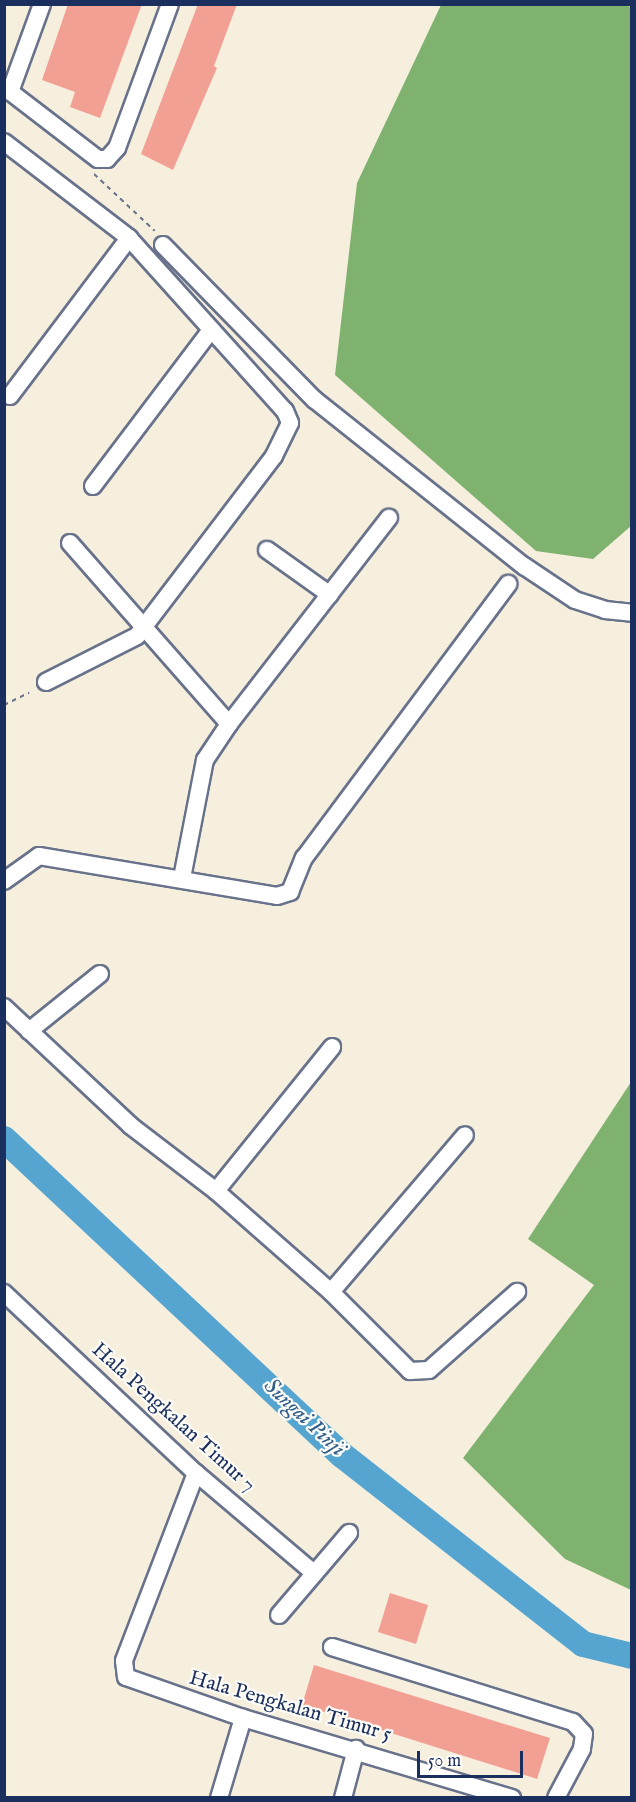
<!DOCTYPE html>
<html>
<head>
<meta charset="utf-8">
<style>
	body { margin:0 }
	#map { position:relative; width:636px; height:1802px; overflow:hidden; background:#f6efde; font-family:"IM FELL English",serif }
	div>[style] { position:absolute }
	[style*='--x'] { left:calc(var(--x)*1px); top:calc(var(--y)*1px); width:calc(var(--w)*1px); rotate:calc(var(--a)*1deg) }
	.forest>* { inset:0; background:#7eb26e }
	.river>* { height:26px; margin:-13px; padding:0 13px; transform-origin:13px; border-radius:13px; background:#55a5d0 }
	.building>* { inset:0; background:#f3a094 }
	.path>* { height:2px; margin-top:-1px; transform-origin:0; background:repeating-linear-gradient(90deg,#68728b 0 4.5px,transparent 0 9px) }
	.roads { filter:drop-shadow(2px 0 #68728b) drop-shadow(-2px 0 #68728b) drop-shadow(0 2px #68728b) drop-shadow(0 -2px #68728b) }
	.minor>* { height:16px; margin:-8px; padding:0 8px; transform-origin:8px; border-radius:8px; background:#fff }
	span { translate:-50% -50%; white-space:nowrap; text-align:center; line-height:1.15; -webkit-text-stroke:4.5px #fdfcf7; paint-order:stroke }
	.street-label { font-size:21px; color:#1b2f5e }
	.water-label { font-size:22px; color:#325e8c; font-style:italic }
	.frame { position:absolute; inset:0; border:6px solid #1b2f5e; pointer-events:none }
	.scale { position:absolute; left:417px; top:1751px; width:106px; height:27px; box-sizing:border-box; border:3px solid #1b2f5e; border-top:0; padding-left:8px; font-size:18px; line-height:21px; white-space:nowrap; color:#1b2f5e; -webkit-text-stroke:4px #fdfcf7; paint-order:stroke }
</style>
</head>
<body>
<div id="map">
	<div class="forest">
		<i style="clip-path:polygon(625px 4px,632px 8px,631px 526px,593px 559px,536px 551px,335px 375px,357px 183px,441px 5px)"></i>
		<i style="clip-path:polygon(631px 1082px,631px 1590px,565px 1559px,463px 1458px,594px 1285px,528px 1239px)"></i>
	</div>
	<div class="river">
		<i style="--x:4;--y:1139;--w:463;--a:43.1"></i>
		<i style="--x:342;--y:1455;--w:306;--a:38.1"></i>
		<i style="--x:583;--y:1644;--w:50;--a:13.8"></i>
	</div>
	<div class="building">
		<i style="clip-path:polygon(68px 4px,142px 4px,100px 118px,70px 107px,75px 92px,42px 80px)"></i>
		<i style="clip-path:polygon(198px 4px,237px 4px,214px 66px,217px 68px,173px 170px,141px 154px)"></i>
		<i style="clip-path:polygon(390px 1593px,428px 1605px,416px 1644px,378px 1632px)"></i>
		<i style="clip-path:polygon(314px 1665px,550px 1738px,537px 1779px,302px 1705px)"></i>
	</div>
	<div class="path">
		<i style="--x:94;--y:174;--w:83;--a:43.1"></i>
		<i style="--x:4;--y:705;--w:28;--a:-26"></i>
	</div>
	<div class="roads">
		<div class="minor">
			<i style="--x:4;--y:87;--w:118;--a:37.5"></i>
			<i style="--x:98;--y:159;--w:9;--a:0"></i>
			<i style="--x:107;--y:159;--w:15;--a:-48"></i>
			<i style="--x:117;--y:148;--w:153;--a:-69.8"></i>
			<i style="--x:10;--y:92;--w:94;--a:-70"></i>
			<i style="--x:4;--y:142;--w:158;--a:37.5"></i>
			<i style="--x:129;--y:238;--w:233;--a:48"></i>
			<i style="--x:285;--y:411;--w:13;--a:67"></i>
			<i style="--x:290;--y:423;--w:37;--a:116"></i>
			<i style="--x:274;--y:456;--w:226;--a:127.3"></i>
			<i style="--x:137;--y:636;--w:102;--a:153.2"></i>
			<i style="--x:163;--y:245;--w:217;--a:45.6"></i>
			<i style="--x:315;--y:400;--w:267;--a:38.5"></i>
			<i style="--x:524;--y:566;--w:61;--a:33.7"></i>
			<i style="--x:575;--y:600;--w:32;--a:18"></i>
			<i style="--x:605;--y:610;--w:27;--a:6"></i>
			<i style="--x:10;--y:396;--w:198;--a:-53"></i>
			<i style="--x:93;--y:486;--w:196;--a:-52.9"></i>
			<i style="--x:70;--y:543;--w:241;--a:48.7"></i>
			<i style="--x:267;--y:550;--w:77;--a:35.5"></i>
			<i style="--x:182;--y:878;--w:120;--a:-79"></i>
			<i style="--x:205;--y:760;--w:43;--a:-56.3"></i>
			<i style="--x:229;--y:724;--w:261;--a:-52.2"></i>
			<i style="--x:4;--y:881;--w:43;--a:-35.5"></i>
			<i style="--x:39;--y:856;--w:241;--a:9.5"></i>
			<i style="--x:277;--y:896;--w:14;--a:-17"></i>
			<i style="--x:290;--y:892;--w:37;--a:-68"></i>
			<i style="--x:304;--y:858;--w:342;--a:-53.3"></i>
			<i style="--x:4;--y:1007;--w:174;--a:43.1"></i>
			<i style="--x:131;--y:1126;--w:107;--a:37.4"></i>
			<i style="--x:216;--y:1191;--w:153;--a:41.3"></i>
			<i style="--x:331;--y:1292;--w:112;--a:45"></i>
			<i style="--x:410;--y:1371;--w:19;--a:-3"></i>
			<i style="--x:429;--y:1370;--w:118;--a:-41.6"></i>
			<i style="--x:29;--y:1031;--w:91;--a:-38.8"></i>
			<i style="--x:216;--y:1191;--w:185;--a:-51.1"></i>
			<i style="--x:331;--y:1292;--w:206;--a:-49.5"></i>
			<i style="--x:4;--y:1293;--w:263;--a:43.2"></i>
			<i style="--x:196;--y:1473;--w:155;--a:40.3"></i>
			<i style="--x:196;--y:1473;--w:201;--a:111"></i>
			<i style="--x:124;--y:1661;--w:16;--a:83"></i>
			<i style="--x:126;--y:1677;--w:124;--a:19.3"></i>
			<i style="--x:243;--y:1718;--w:281;--a:16.6"></i>
			<i style="--x:279;--y:1615;--w:108;--a:-49.5"></i>
			<i style="--x:332;--y:1647;--w:252;--a:17.3"></i>
			<i style="--x:573;--y:1722;--w:16;--a:47"></i>
			<i style="--x:584;--y:1734;--w:15;--a:98"></i>
			<i style="--x:582;--y:1749;--w:55;--a:118"></i>
			<i style="--x:219;--y:1798;--w:84;--a:-73.3"></i>
			<i style="--x:343;--y:1798;--w:51;--a:-75.1"></i>
		</div>
	</div>
	<div class="street-label">
		<span style="left:173px;top:1418px;rotate:42deg">Hala Pengkalan Timur 7</span>
		<span style="left:290px;top:1707px;rotate:16deg">Hala Pengkalan Timur 5</span>
	</div>
	<div class="water-label">
		<span style="left:304px;top:1418px;rotate:43deg">Sungai Pinji</span>
	</div>
	<div class="frame"></div>
	<div class="scale">50 m</div>
</div>
</body>
</html>
